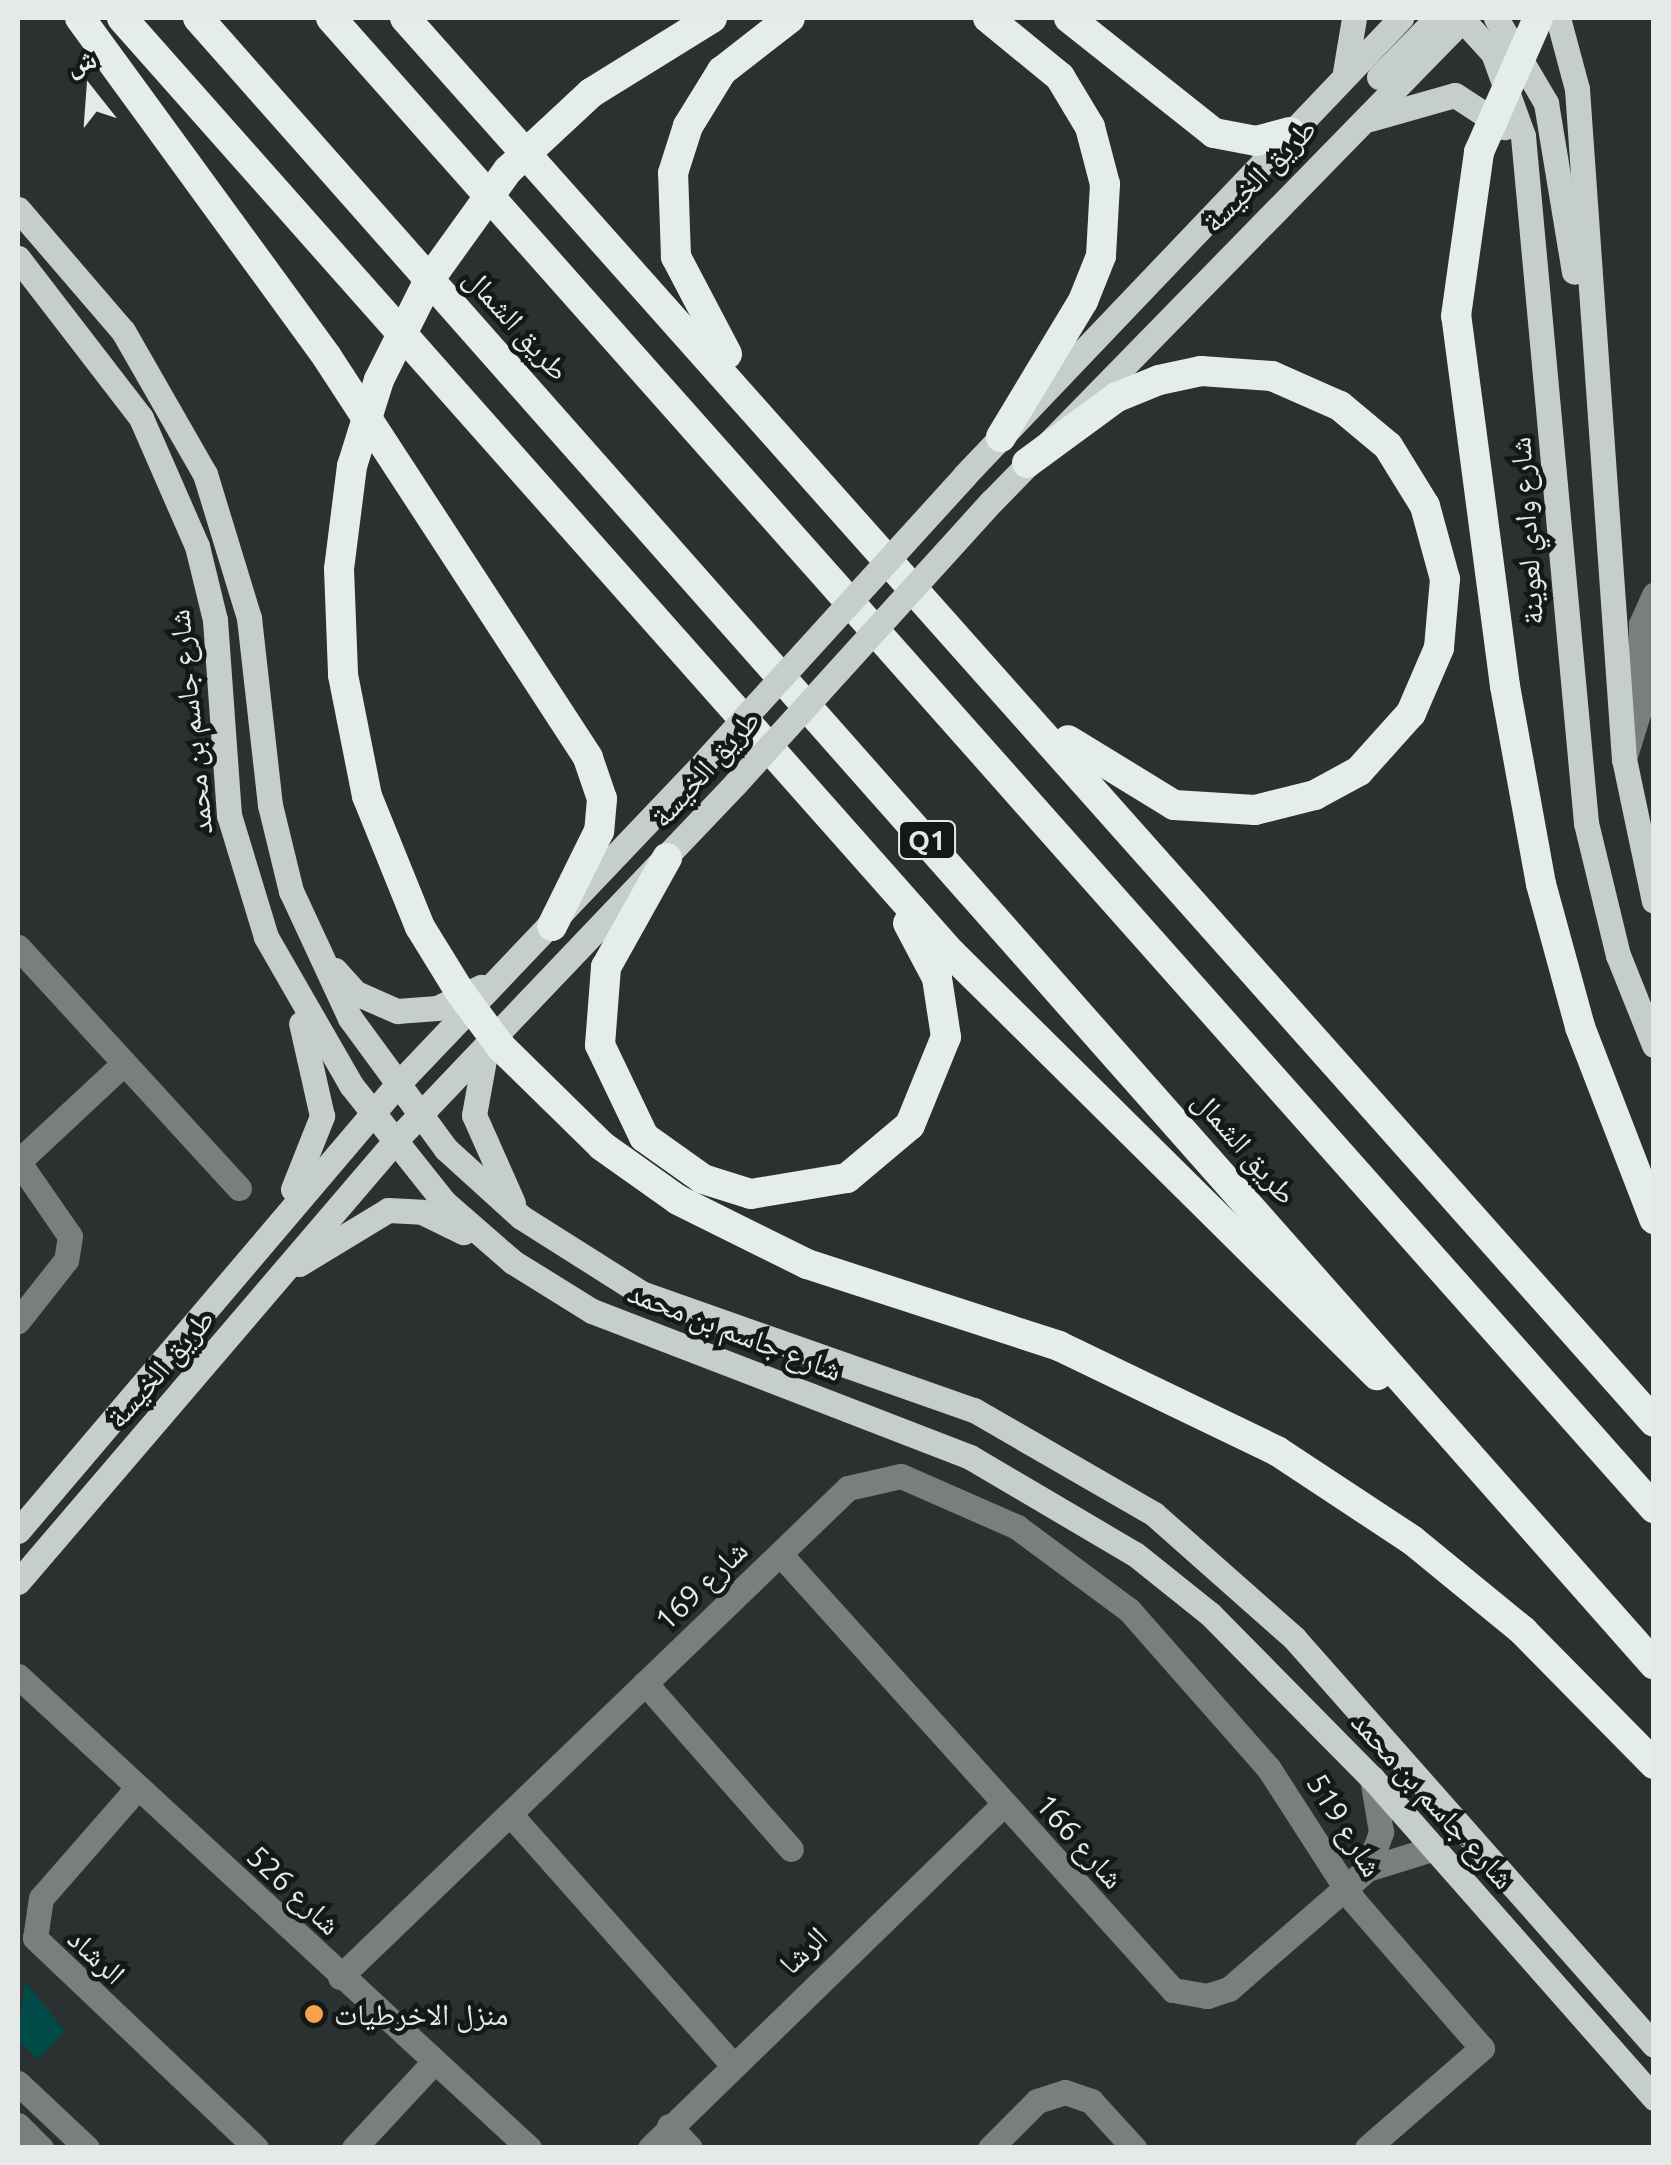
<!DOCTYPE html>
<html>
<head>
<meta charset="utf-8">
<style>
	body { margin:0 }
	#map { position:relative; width:1671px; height:2165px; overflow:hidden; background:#2a3130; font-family:Ubuntu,"Noto Naskh Arabic",sans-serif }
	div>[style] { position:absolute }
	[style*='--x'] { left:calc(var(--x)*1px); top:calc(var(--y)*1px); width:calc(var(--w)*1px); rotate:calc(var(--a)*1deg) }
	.building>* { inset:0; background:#004b48 }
	.minor>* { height:25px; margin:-12.5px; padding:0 12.5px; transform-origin:12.5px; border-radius:12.5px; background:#7b7e7e }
	.major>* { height:25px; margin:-12.5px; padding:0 12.5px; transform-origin:12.5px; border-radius:12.5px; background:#c6cecd }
	.highway>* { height:30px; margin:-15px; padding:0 15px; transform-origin:15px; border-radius:15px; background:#e4edec }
	.major-bridge>* { height:25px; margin:-12.5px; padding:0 12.5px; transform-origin:12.5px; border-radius:12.5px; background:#c6cecd }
	.highway-bridge>* { height:30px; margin:-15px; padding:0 15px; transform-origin:15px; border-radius:15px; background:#e4edec }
	.dots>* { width:28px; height:28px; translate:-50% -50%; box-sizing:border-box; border:5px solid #151818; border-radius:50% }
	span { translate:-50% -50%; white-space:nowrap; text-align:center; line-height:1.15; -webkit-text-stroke:9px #151818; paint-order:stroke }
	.shield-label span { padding:2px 8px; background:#151818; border:2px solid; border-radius:8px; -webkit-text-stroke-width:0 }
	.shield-label { font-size:28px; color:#e5eae9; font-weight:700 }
	.street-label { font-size:30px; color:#e5eae9 }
	.poi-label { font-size:30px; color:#e5eae9 }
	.left { translate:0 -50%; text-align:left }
	.frame { position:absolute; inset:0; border:20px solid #e5eae9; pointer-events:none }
	.north { position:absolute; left:40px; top:40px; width:100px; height:100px; -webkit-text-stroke:8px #151818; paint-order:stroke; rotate:343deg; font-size:28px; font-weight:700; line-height:40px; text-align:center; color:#e5eae9 }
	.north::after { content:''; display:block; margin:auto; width:35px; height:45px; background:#e5eae9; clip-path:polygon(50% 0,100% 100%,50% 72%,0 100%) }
</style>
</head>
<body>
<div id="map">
	<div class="building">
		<i style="clip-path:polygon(25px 1982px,65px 2031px,38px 2059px,18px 2040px)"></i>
	</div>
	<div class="minor">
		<i style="--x:1624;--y:759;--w:58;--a:-72.8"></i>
		<i style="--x:1641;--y:704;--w:80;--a:-90"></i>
		<i style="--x:1641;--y:624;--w:32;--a:-66"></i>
		<i style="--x:18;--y:947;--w:327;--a:47.5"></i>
		<i style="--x:18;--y:1161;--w:91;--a:55.3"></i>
		<i style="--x:70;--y:1236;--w:24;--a:99"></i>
		<i style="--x:66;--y:1260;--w:78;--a:128.2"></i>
		<i style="--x:18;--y:1162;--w:145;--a:-43"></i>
		<i style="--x:780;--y:1554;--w:587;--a:47.97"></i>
		<i style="--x:1173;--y:1990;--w:35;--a:10"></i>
		<i style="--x:1207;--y:1996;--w:23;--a:-18"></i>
		<i style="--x:1229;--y:1989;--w:183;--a:-41"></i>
		<i style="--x:1367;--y:1869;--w:71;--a:-17.2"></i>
		<i style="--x:18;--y:1676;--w:696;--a:42.73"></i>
		<i style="--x:645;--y:1683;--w:221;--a:48.7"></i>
		<i style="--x:138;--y:1787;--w:147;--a:131.1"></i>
		<i style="--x:41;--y:1898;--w:40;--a:98.5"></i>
		<i style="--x:35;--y:1938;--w:305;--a:43.5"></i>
		<i style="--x:510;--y:1814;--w:333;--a:48.4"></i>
		<i style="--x:1367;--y:1869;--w:40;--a:-69"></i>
		<i style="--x:1381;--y:1832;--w:55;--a:-99.5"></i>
		<i style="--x:340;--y:1977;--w:705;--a:-43.91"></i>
		<i style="--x:848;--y:1488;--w:54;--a:-12.8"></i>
		<i style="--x:901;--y:1476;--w:127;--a:23.7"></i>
		<i style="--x:1017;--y:1527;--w:139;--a:36.5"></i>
		<i style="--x:1129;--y:1610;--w:212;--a:48.6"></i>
		<i style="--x:1269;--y:1769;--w:157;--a:57.2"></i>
		<i style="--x:1354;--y:1901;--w:195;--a:49"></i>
		<i style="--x:1482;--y:2048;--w:152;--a:139"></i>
		<i style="--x:18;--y:2083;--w:95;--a:43.3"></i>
		<i style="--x:18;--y:2125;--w:33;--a:45"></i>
		<i style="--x:669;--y:2126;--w:30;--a:46"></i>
		<i style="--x:354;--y:2148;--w:115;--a:-47.1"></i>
		<i style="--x:650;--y:2148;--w:494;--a:-44.2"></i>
		<i style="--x:990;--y:2148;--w:66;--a:-45"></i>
		<i style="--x:1037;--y:2101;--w:29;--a:-18"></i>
		<i style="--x:1065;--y:2092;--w:28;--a:19"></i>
		<i style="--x:1091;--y:2101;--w:64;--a:47.5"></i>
	</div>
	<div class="major">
		<i style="--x:1461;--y:18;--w:47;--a:47.6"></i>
		<i style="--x:1493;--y:53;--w:88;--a:70.1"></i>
		<i style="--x:1523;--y:136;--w:690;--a:84.76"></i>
		<i style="--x:1586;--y:823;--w:136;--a:76.4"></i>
		<i style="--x:1618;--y:955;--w:97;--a:68.2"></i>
		<i style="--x:1496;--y:18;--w:99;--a:59.5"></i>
		<i style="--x:1546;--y:103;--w:171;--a:80.6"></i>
		<i style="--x:1558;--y:18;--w:73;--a:75"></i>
		<i style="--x:1577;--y:89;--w:672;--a:85.99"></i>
		<i style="--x:1624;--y:759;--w:145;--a:78.1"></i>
		<i style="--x:1345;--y:72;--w:55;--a:-80.5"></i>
		<i style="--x:1379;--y:77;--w:83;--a:-45.5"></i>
		<i style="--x:1370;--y:119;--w:88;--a:-15.8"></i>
		<i style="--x:1455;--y:95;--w:59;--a:33.1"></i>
		<i style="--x:18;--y:209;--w:161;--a:49.3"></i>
		<i style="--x:123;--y:331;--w:165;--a:60.2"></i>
		<i style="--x:205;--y:474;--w:151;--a:73"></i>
		<i style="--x:249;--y:618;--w:188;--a:83.6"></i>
		<i style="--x:270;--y:805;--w:89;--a:76.3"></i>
		<i style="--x:291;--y:891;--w:140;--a:65.1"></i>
		<i style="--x:350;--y:1018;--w:162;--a:53.8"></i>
		<i style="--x:446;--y:1149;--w:101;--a:42.2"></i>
		<i style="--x:521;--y:1217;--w:142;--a:32.3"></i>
		<i style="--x:641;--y:1293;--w:353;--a:19.4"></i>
		<i style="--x:974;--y:1410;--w:208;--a:30"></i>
		<i style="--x:1154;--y:1514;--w:187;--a:41.5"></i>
		<i style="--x:1294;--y:1638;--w:543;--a:48.51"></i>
		<i style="--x:18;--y:258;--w:202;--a:52.4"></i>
		<i style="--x:141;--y:418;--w:140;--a:66.4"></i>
		<i style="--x:197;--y:546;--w:76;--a:76.3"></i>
		<i style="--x:215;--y:620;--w:196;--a:85.9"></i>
		<i style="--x:229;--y:815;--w:127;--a:73.1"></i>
		<i style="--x:266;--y:937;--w:171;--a:60.1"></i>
		<i style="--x:351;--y:1085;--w:149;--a:51.5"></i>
		<i style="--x:444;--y:1202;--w:91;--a:41"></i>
		<i style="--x:513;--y:1262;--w:93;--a:31.8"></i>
		<i style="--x:592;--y:1311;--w:405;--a:21.1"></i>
		<i style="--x:970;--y:1457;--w:191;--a:30.5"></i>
		<i style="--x:1135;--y:1554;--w:96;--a:38.7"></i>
		<i style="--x:1210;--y:1614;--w:231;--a:45.4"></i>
		<i style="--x:1372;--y:1778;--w:427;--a:48.6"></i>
		<i style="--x:965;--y:475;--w:632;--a:-46.35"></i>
		<i style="--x:992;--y:501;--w:675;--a:-45.66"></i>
		<i style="--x:335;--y:970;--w:31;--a:48"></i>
		<i style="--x:356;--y:993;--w:45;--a:23.7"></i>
		<i style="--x:397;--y:1011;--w:40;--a:-4.3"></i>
		<i style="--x:437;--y:1008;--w:49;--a:-25.5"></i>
		<i style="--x:485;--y:1054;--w:62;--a:100.2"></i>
		<i style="--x:474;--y:1115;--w:96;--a:66.1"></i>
		<i style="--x:293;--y:1189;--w:79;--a:-68.3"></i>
		<i style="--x:322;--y:1116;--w:95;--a:-102.7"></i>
		<i style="--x:299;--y:1264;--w:104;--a:-31.2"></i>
		<i style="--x:388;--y:1210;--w:34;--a:3"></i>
		<i style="--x:422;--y:1212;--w:46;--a:26"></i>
		<i style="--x:18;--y:1531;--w:584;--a:-49.65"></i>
		<i style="--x:396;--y:1086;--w:450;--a:-46.4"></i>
		<i style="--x:18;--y:1582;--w:580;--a:-49.47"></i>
		<i style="--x:395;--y:1141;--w:494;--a:-46.4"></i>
	</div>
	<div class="highway">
		<i style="--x:80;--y:18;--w:419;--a:53.9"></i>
		<i style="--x:327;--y:357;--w:478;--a:56.9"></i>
		<i style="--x:588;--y:758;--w:43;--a:71.1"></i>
		<i style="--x:602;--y:799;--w:32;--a:95"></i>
		<i style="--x:599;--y:831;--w:106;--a:116.3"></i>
		<i style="--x:122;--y:18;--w:1250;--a:48.44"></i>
		<i style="--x:951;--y:953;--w:600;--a:44.73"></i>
		<i style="--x:198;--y:18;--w:2198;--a:48.51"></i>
		<i style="--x:331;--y:18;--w:1993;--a:48.4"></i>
		<i style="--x:405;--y:18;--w:1879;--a:48.34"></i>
		<i style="--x:988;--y:18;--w:93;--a:39.3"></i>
		<i style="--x:1060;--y:77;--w:58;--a:59"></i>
		<i style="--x:1090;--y:127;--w:59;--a:75.3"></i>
		<i style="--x:1105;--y:184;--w:72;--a:93.2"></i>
		<i style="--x:1101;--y:256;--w:48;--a:111.8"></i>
		<i style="--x:1083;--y:301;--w:159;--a:121.1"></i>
		<i style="--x:1069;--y:18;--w:185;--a:38.4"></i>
		<i style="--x:1214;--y:133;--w:43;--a:10.8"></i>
		<i style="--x:1256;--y:141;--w:35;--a:-15"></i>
		<i style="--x:727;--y:354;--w:110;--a:-117.7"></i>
		<i style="--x:676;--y:257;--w:84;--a:-92"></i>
		<i style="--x:673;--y:173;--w:49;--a:-72.3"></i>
		<i style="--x:688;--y:126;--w:65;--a:-58.3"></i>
		<i style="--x:722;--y:71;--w:86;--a:-37.9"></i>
		<i style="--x:1027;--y:463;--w:112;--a:-36.3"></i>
		<i style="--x:1117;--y:397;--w:45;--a:-22"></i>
		<i style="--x:1159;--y:380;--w:43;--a:-12.1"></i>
		<i style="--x:1201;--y:371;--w:71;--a:4"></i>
		<i style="--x:1272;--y:376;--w:74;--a:23.8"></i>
		<i style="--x:1340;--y:406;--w:62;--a:39.8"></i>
		<i style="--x:1388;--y:446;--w:70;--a:58.3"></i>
		<i style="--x:1425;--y:506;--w:76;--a:74.7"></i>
		<i style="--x:1445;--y:579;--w:69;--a:95"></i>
		<i style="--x:1439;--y:648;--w:71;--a:113.3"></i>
		<i style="--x:1411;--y:713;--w:78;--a:131.9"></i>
		<i style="--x:1359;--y:771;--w:50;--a:151.4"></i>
		<i style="--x:1315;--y:795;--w:62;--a:166"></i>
		<i style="--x:1255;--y:810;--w:81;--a:-176.5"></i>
		<i style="--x:1174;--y:805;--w:124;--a:-148.5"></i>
		<i style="--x:1505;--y:686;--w:201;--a:79.7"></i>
		<i style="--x:1541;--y:884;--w:148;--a:74.7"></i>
		<i style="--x:1580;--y:1027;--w:206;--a:68.9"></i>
		<i style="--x:667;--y:858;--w:125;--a:119.2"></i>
		<i style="--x:606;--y:967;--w:78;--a:94.4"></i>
		<i style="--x:600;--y:1045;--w:102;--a:64.4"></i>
		<i style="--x:644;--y:1137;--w:72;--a:35.4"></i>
		<i style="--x:703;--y:1179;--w:50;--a:17.4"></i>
		<i style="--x:751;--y:1194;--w:97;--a:-9.5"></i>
		<i style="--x:847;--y:1178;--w:82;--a:-40.1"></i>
		<i style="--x:910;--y:1125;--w:95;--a:-67.8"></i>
		<i style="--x:946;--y:1037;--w:60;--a:-98.7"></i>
		<i style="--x:937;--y:978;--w:62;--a:-117.8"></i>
		<i style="--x:1059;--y:1346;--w:242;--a:25.7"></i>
		<i style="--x:1277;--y:1451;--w:162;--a:33.4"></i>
		<i style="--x:1412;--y:1540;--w:144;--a:39.3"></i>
		<i style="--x:1523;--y:1631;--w:187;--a:45.4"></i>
	</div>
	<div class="major-bridge">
		<i style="--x:706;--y:760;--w:385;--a:-47.7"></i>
		<i style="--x:736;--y:783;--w:381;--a:-47.8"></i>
	</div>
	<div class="highway-bridge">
		<i style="--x:712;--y:18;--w:142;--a:148.2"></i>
		<i style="--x:591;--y:93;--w:113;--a:137.1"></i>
		<i style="--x:508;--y:170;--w:135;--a:125.7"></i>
		<i style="--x:429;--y:280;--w:112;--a:116.6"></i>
		<i style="--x:379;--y:380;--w:90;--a:107.4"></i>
		<i style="--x:352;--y:466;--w:104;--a:97.2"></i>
		<i style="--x:339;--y:569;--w:106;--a:87.8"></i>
		<i style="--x:343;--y:675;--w:123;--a:78.8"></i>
		<i style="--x:367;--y:796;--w:141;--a:68"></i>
		<i style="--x:420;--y:927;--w:76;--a:58.4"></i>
		<i style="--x:460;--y:992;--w:69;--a:53.3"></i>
		<i style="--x:501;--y:1047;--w:141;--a:44.4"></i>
		<i style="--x:602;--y:1146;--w:93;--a:35.4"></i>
		<i style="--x:678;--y:1200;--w:144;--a:26.4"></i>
		<i style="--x:807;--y:1264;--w:265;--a:18"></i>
		<i style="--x:1505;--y:686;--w:373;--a:-97.5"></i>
		<i style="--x:1456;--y:316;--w:166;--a:-82"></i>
		<i style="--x:1479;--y:152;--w:146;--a:-66.2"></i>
	</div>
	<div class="dots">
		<i style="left:314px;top:2014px;background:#f8a04b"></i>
	</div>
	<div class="shield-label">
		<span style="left:927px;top:840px">Q1</span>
	</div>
	<div class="street-label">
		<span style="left:1259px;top:175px;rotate:-45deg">طريق الخيسة</span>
		<span style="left:517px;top:324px;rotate:48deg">طريق الشمال</span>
		<span style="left:1526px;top:531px;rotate:-94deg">شارع وادي لعوينة</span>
		<span style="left:190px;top:722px;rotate:-96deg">شارع جاسم بن محمد</span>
		<span style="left:705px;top:768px;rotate:-48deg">طريق الخيسة</span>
		<span style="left:1245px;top:1147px;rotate:49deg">طريق الشمال</span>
		<span style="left:735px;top:1331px;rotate:21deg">شارع جاسم بن محمد</span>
		<span style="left:160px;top:1368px;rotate:-49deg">طريق الخيسة</span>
		<span style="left:701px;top:1585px;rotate:-44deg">شارع 169</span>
		<span style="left:1433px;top:1800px;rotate:48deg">شارع جاسم بن محمد</span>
		<span style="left:1345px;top:1825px;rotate:58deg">شارع 519</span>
		<span style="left:1080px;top:1841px;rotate:48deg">شارع 166</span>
		<span style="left:294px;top:1890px;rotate:43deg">شارع 526</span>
		<span style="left:803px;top:1950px;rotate:-44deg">الرشا</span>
		<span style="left:97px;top:1956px;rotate:43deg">الرشاد</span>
	</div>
	<div class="poi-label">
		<span class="left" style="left:334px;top:2014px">منزل الاخرطيات</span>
	</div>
	<div class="frame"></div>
	<div class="north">ش</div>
</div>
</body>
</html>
